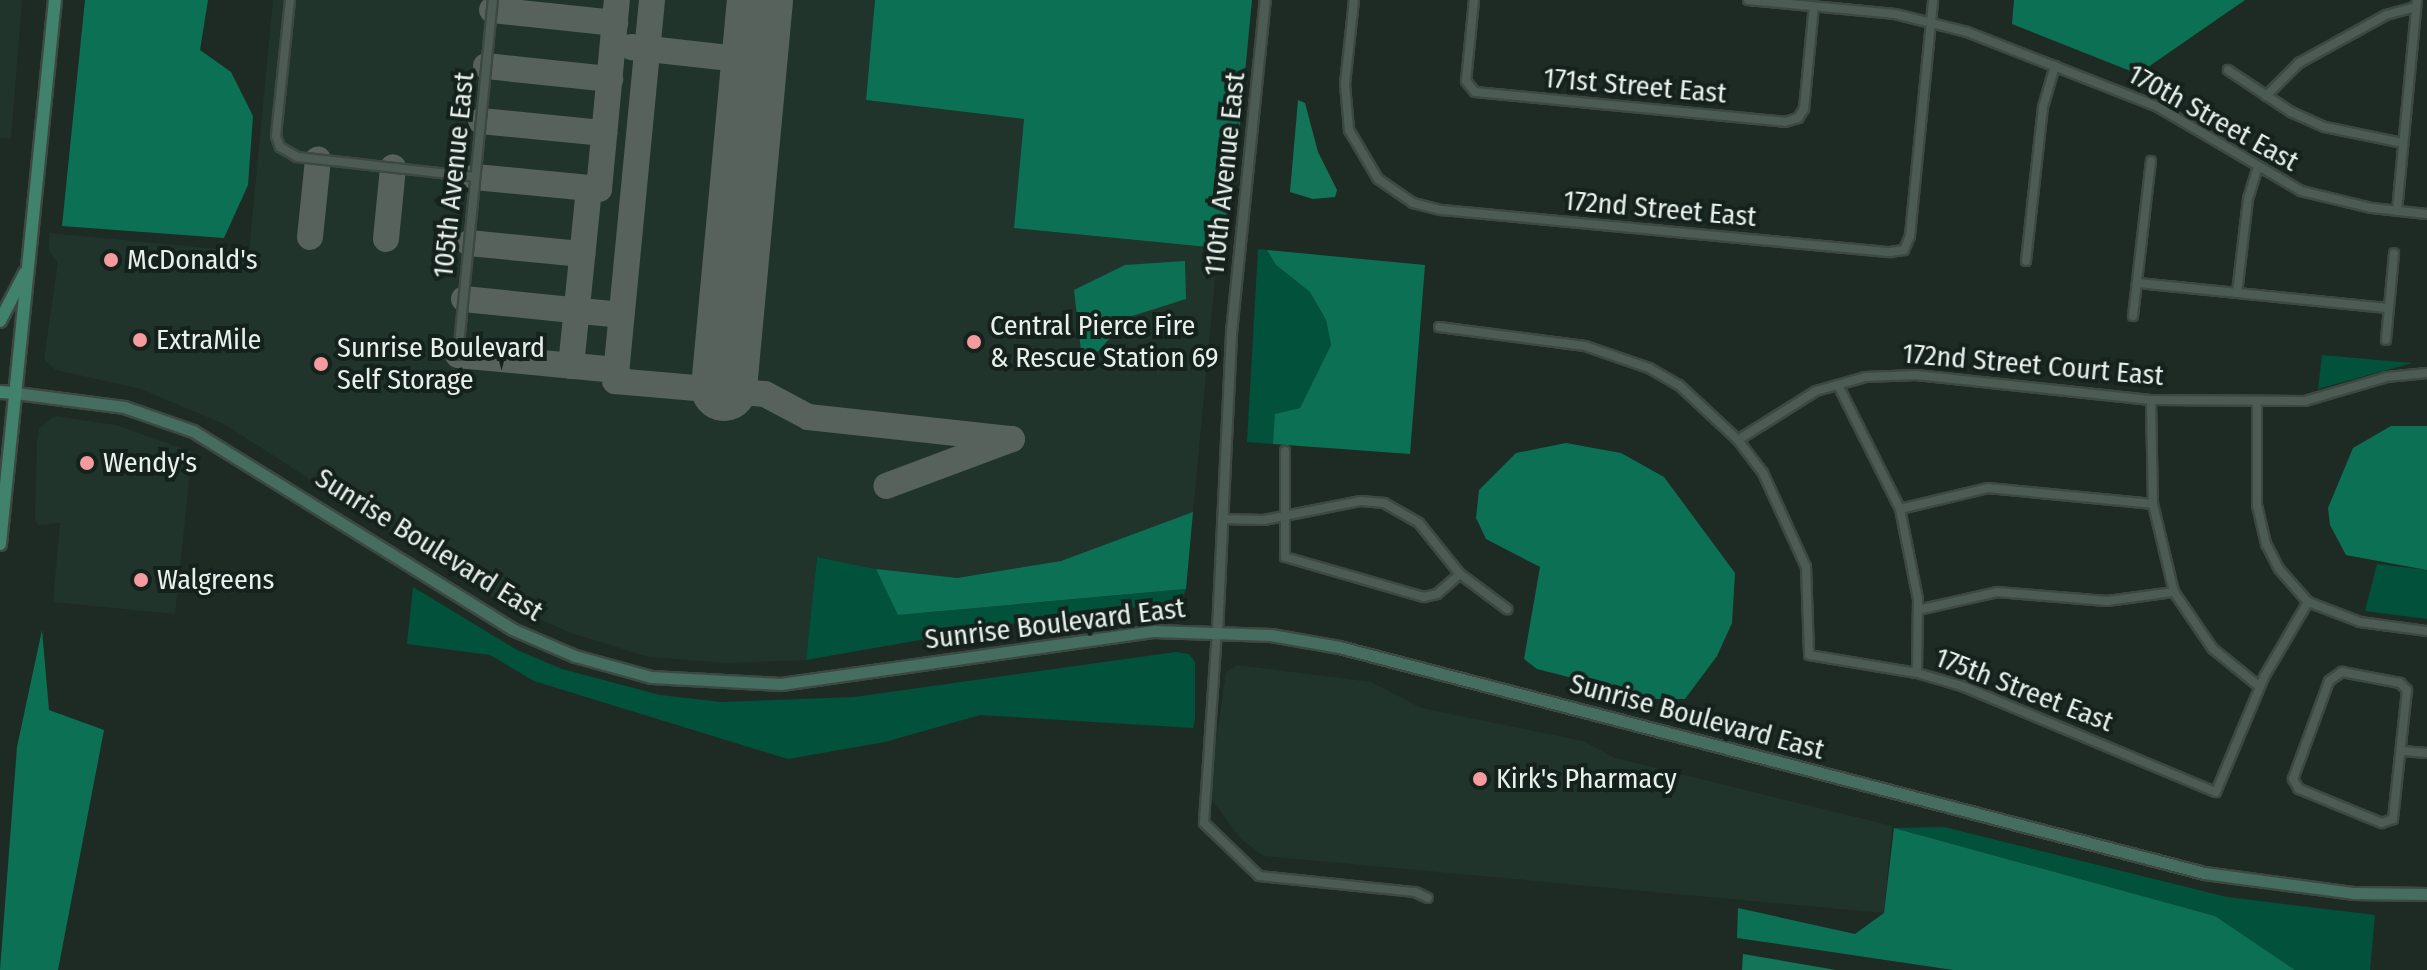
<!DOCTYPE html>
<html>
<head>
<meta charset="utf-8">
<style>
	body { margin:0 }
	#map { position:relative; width:2427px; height:970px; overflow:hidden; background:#1e2b25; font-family:"Fira Sans Condensed",sans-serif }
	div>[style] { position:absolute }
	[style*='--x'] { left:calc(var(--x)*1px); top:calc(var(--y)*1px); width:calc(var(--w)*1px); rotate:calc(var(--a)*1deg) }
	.built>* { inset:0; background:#20342b }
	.green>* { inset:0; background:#02513b }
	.forest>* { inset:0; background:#0c7154 }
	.water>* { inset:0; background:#147457 }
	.taxiway>* { height:26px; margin:-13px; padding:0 13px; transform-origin:13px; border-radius:13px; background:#57625d }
	.runway>* { height:66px; margin:-33px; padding:0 33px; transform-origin:33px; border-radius:33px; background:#57625d }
	.roads { filter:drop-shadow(2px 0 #3d4843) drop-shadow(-2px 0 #3d4843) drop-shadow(0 2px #3d4843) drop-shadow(0 -2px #3d4843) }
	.minor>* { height:8px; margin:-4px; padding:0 4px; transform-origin:4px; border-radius:4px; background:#4d5b55 }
	.tertiary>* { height:9px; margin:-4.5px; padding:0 4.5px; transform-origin:4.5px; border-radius:4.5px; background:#4d5b55 }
	.secondary>* { height:11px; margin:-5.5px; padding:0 5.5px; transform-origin:5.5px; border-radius:5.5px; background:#466e60 }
	.primary>* { height:12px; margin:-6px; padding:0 6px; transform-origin:6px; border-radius:6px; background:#40826b }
	.dots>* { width:22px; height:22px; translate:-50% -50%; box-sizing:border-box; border:4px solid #15211c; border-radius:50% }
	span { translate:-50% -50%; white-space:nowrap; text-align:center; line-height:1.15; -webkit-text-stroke:8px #15211c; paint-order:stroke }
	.street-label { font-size:28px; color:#e8f0ec }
	.poi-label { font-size:28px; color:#e8f0ec }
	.left { translate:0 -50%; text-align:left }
</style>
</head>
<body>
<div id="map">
	<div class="built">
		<i style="clip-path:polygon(0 0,22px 0,11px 139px,0 138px)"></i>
		<i style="clip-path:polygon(273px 0,875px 0,866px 100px,1024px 119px,1014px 228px,1218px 248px,1193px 512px,1061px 561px,957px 578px,901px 574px,817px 557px,806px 660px,725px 663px,649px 657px,571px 633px,498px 601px,226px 425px,141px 389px,56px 370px,44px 359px,58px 263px,49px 251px,49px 233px,249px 252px)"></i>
		<i style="clip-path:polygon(54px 416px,116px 425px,192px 452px,175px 614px,53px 602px,60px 523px,38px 525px,35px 519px,37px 443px,39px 429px)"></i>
		<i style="clip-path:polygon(1237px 665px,1371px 682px,1421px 708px,1583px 741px,1615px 758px,1892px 826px,1884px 913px,1264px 856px,1241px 839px,1208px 795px,1226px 672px)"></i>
	</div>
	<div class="green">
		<i style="clip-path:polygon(1258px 249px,1267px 250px,1276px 265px,1310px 292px,1326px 320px,1331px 345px,1300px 408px,1276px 414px,1273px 444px,1247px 442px)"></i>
		<i style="clip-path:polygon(2322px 355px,2412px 363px,2318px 389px)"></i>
		<i style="clip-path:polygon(817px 557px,876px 569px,899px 615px,1186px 589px,1181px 603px,1067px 614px,806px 660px)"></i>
		<i style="clip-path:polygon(2377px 564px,2427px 570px,2427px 619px,2365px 611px)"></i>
		<i style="clip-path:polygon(413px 587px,517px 650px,562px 669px,660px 695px,721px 702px,854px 697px,1176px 652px,1189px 654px,1195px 662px,1195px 719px,1193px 728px,980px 715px,885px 742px,788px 759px,534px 681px,490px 655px,407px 644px)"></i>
		<i style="clip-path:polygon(1944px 827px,2227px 897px,2375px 915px,2370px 970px,2295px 970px,2215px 916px,1894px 828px)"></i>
	</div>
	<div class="forest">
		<i style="clip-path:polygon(85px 0,208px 0,200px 50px,231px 72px,253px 116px,248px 185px,224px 238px,62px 226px)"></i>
		<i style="clip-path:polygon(875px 0,1252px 0,1234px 187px,1218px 248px,1014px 228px,1024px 119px,866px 100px)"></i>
		<i style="clip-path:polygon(2014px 0,2245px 0,2138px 74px,2012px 24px)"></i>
		<i style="clip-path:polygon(1267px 250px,1425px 265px,1410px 454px,1273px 444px,1275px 414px,1300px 408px,1331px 345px,1326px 320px,1310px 292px,1276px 265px)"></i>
		<i style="clip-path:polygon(1185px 261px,1186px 299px,1129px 317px,1083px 368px,1074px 290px,1125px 265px)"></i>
		<i style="clip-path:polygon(2391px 426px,2427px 426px,2427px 570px,2346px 555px,2330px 525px,2328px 508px,2353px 448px)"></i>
		<i style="clip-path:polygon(1566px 443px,1621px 453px,1664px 477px,1735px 573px,1732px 623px,1717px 656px,1685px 699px,1655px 699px,1537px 669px,1524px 659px,1540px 567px,1486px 539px,1476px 518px,1479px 490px,1516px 453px)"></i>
		<i style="clip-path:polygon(1193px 512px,1186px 589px,898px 615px,876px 569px,957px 578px,1061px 561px)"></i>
		<i style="clip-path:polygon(42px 630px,49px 710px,104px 730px,58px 970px,0 970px,17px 747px)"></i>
		<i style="clip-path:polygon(1894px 828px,2215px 916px,2295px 970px,1953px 970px,1737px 938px,1738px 908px,1855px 934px,1884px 913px)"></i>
	</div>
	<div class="water">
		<i style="clip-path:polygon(1298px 100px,1305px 103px,1318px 152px,1337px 190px,1335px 197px,1313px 199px,1290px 192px)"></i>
		<i style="clip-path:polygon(1743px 954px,1836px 970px,1742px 970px)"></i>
	</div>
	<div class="taxiway">
		<i style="--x:652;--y:0;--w:383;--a:95.5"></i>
		<i style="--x:615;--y:381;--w:151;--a:5"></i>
		<i style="--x:765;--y:394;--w:49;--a:28.1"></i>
		<i style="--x:808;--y:417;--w:205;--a:6.2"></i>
		<i style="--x:1012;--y:439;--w:134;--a:159.5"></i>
		<i style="--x:492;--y:10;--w:124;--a:6"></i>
		<i style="--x:631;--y:47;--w:125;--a:6.4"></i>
		<i style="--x:486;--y:66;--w:125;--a:6"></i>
		<i style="--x:481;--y:121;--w:124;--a:5.6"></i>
		<i style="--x:475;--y:177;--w:115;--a:5.5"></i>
		<i style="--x:310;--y:237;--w:78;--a:-84.1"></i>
		<i style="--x:386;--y:239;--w:72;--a:-84.4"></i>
		<i style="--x:469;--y:243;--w:114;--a:5.6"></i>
		<i style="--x:464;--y:299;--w:158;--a:5.8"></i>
		<i style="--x:458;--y:355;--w:159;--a:5.4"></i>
		<i style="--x:571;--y:366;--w:179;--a:-84.2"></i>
		<i style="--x:589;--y:188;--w:10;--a:6"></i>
		<i style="--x:599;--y:189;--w:190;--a:-84.6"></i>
	</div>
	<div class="runway">
		<i style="--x:724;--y:388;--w:390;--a:-84.7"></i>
	</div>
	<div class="roads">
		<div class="minor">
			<i style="--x:290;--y:0;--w:137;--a:95.9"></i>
			<i style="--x:276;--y:136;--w:12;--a:70"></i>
			<i style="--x:280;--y:147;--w:20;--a:30"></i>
			<i style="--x:297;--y:157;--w:179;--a:6.4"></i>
			<i style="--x:1354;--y:0;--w:84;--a:96.1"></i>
			<i style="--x:1345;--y:84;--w:46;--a:85"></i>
			<i style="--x:1349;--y:130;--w:57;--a:59.4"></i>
			<i style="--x:1378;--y:179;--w:42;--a:34.4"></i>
			<i style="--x:1413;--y:203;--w:30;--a:14"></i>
			<i style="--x:1442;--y:210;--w:450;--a:5.4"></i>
			<i style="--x:1890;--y:252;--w:14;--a:-8"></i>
			<i style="--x:1904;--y:250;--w:15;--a:-67"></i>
			<i style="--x:1910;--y:236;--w:237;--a:-84.4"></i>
			<i style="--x:1474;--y:0;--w:81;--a:95.6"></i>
			<i style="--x:1466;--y:81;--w:14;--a:51"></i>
			<i style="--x:1475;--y:92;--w:311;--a:5.5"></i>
			<i style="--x:1785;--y:122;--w:14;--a:-17"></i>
			<i style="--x:1798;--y:118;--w:11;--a:-56"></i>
			<i style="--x:1804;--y:109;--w:103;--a:-84.5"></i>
			<i style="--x:1748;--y:0;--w:148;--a:5.4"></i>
			<i style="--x:1895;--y:14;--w:74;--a:14"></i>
			<i style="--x:1967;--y:32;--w:205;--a:21.4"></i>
			<i style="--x:2158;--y:107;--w:166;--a:30.4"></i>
			<i style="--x:2301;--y:191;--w:73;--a:13.5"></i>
			<i style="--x:2372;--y:208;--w:55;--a:6.2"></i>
			<i style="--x:2228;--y:70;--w:76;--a:33.7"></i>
			<i style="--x:2291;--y:112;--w:37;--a:24"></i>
			<i style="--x:2325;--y:127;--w:80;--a:11.6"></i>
			<i style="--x:2266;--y:96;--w:47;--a:-45"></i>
			<i style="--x:2299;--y:63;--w:99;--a:-28.9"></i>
			<i style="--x:2386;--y:15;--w:31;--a:-15"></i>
			<i style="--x:2397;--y:211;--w:212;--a:-84.6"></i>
			<i style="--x:2026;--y:261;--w:155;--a:-83.7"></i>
			<i style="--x:2043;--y:107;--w:43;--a:-73.7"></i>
			<i style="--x:2137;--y:283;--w:252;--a:5.7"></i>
			<i style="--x:2237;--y:293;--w:95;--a:-83.3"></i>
			<i style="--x:2248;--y:199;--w:30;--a:-73"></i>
			<i style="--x:2133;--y:316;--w:156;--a:-83.4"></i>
			<i style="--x:1439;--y:327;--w:147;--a:7.4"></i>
			<i style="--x:1585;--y:346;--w:68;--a:19"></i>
			<i style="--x:1649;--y:368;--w:34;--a:30"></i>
			<i style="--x:1679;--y:385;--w:81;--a:43"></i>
			<i style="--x:1738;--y:440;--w:92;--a:-32.1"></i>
			<i style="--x:1816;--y:391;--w:51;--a:-15.9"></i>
			<i style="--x:1865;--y:377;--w:51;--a:-2.2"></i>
			<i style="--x:1916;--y:375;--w:236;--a:6.1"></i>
			<i style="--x:2151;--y:400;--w:154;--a:0.4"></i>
			<i style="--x:2305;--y:401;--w:85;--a:-16.3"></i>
			<i style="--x:2387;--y:377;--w:40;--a:-5.7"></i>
			<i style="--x:2386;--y:340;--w:87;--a:-84.7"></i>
			<i style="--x:458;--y:355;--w:357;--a:-84.4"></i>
			<i style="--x:1838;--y:385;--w:139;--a:63.4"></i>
			<i style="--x:1900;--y:509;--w:92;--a:78.7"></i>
			<i style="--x:1918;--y:599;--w:74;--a:90.8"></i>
			<i style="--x:2151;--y:400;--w:104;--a:88.9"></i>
			<i style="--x:2153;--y:504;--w:90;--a:76.6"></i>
			<i style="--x:2174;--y:592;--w:69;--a:55.6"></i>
			<i style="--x:2213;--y:649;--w:60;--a:39"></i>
			<i style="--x:1738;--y:440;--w:41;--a:52.9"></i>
			<i style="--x:1763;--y:473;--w:103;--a:65.4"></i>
			<i style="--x:1806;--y:567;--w:88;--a:88"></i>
			<i style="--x:1809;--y:655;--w:109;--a:9.5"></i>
			<i style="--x:1917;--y:673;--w:47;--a:16.1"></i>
			<i style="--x:1962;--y:686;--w:275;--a:22.7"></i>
			<i style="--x:2216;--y:792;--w:125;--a:-67.3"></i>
			<i style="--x:2264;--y:677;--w:87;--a:-59.6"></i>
			<i style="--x:2308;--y:602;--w:44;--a:-131.3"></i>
			<i style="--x:2279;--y:569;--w:28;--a:-117"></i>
			<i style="--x:2266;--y:544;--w:40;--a:-103"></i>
			<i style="--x:2257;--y:505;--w:104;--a:-90"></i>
			<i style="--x:1285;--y:451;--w:106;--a:90"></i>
			<i style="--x:1285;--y:557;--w:145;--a:16.1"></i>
			<i style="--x:1424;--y:597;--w:13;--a:-13"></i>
			<i style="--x:1437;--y:594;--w:30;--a:-41"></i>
			<i style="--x:1900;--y:509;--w:90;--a:-13.4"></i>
			<i style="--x:1988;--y:488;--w:166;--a:5.5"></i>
			<i style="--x:1222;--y:519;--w:42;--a:1.4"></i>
			<i style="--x:1264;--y:520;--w:99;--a:-11.1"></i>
			<i style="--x:1361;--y:501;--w:23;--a:5"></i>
			<i style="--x:1384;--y:503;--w:40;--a:29.7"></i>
			<i style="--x:1419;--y:523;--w:65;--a:51.2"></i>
			<i style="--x:1460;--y:574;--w:59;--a:36.7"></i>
			<i style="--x:2308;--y:602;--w:56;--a:21"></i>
			<i style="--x:2360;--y:622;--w:68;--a:7.7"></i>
			<i style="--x:1918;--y:610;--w:81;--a:-12.8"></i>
			<i style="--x:1997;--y:592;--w:110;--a:4.7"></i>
			<i style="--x:2107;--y:601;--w:68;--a:-7.7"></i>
			<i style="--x:1217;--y:631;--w:192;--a:93.9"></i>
			<i style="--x:1204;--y:823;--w:76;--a:43.9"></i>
			<i style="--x:1259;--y:876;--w:157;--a:5.9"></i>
			<i style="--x:1415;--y:892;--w:14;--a:25"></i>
			<i style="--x:2342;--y:672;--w:59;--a:10.7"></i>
			<i style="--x:2400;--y:683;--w:10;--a:45"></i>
			<i style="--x:2407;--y:690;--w:130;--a:96.2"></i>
			<i style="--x:2393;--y:819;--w:12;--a:160"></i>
			<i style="--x:2382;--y:823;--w:16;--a:-158"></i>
			<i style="--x:2367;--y:817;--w:74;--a:-157.6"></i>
			<i style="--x:2299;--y:789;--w:12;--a:-121"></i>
			<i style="--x:2293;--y:779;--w:104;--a:-69.8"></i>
			<i style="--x:2329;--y:681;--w:16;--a:-35"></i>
			<i style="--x:2403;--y:751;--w:24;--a:5"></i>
		</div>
		<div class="tertiary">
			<i style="--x:1217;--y:631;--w:299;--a:-87.3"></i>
			<i style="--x:1231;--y:332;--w:334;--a:-84.2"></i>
		</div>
		<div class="secondary">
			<i style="--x:16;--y:393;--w:109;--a:7.4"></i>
			<i style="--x:124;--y:407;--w:73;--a:19.2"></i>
			<i style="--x:193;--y:431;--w:375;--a:31.8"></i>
			<i style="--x:512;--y:629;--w:69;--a:23.2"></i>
			<i style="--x:575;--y:656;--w:79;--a:15.4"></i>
			<i style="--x:651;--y:677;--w:130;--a:3.1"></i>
			<i style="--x:781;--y:684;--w:377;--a:-8.1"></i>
			<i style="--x:1154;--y:631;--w:117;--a:2"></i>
			<i style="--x:1271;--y:635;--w:69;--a:10"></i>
			<i style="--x:1339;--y:647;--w:894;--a:14.64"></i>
			<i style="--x:2204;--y:873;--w:150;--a:7.6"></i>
			<i style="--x:2353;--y:893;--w:74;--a:0.8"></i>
		</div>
		<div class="primary">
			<i style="--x:0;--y:321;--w:54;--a:-62.5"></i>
			<i style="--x:0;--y:392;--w:16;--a:4"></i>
			<i style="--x:0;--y:544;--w:547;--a:-84.23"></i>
		</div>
	</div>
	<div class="dots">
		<i style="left:111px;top:260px;background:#f49b9f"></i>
		<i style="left:140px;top:340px;background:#f49b9f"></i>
		<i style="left:974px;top:342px;background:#f49b9f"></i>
		<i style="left:321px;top:364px;background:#f49b9f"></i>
		<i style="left:87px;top:463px;background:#f49b9f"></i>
		<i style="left:141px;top:580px;background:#f49b9f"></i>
		<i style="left:1480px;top:779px;background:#f49b9f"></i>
	</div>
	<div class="street-label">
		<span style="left:1635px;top:86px;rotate:5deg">171st Street East</span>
		<span style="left:2213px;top:118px;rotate:29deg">170th Street East</span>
		<span style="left:1225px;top:174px;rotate:-84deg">110th Avenue East</span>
		<span style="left:454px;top:175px;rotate:-84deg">105th Avenue East</span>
		<span style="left:1660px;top:209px;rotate:5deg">172nd Street East</span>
		<span style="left:2033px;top:365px;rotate:5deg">172nd Street Court East</span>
		<span style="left:429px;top:545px;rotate:32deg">Sunrise Boulevard East</span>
		<span style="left:1055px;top:624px;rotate:-7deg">Sunrise Boulevard East</span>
		<span style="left:2024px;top:690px;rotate:21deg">175th Street East</span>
		<span style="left:1697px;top:717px;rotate:15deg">Sunrise Boulevard East</span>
	</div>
	<div class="poi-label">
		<span class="left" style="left:127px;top:260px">McDonald's</span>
		<span class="left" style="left:990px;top:342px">Central Pierce Fire<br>&amp; Rescue Station 69</span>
		<span class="left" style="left:156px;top:340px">ExtraMile</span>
		<span class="left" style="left:337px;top:364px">Sunrise Boulevard<br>Self Storage</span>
		<span class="left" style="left:103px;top:463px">Wendy's</span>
		<span class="left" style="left:157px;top:580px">Walgreens</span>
		<span class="left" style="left:1496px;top:779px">Kirk's Pharmacy</span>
	</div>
</div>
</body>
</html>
